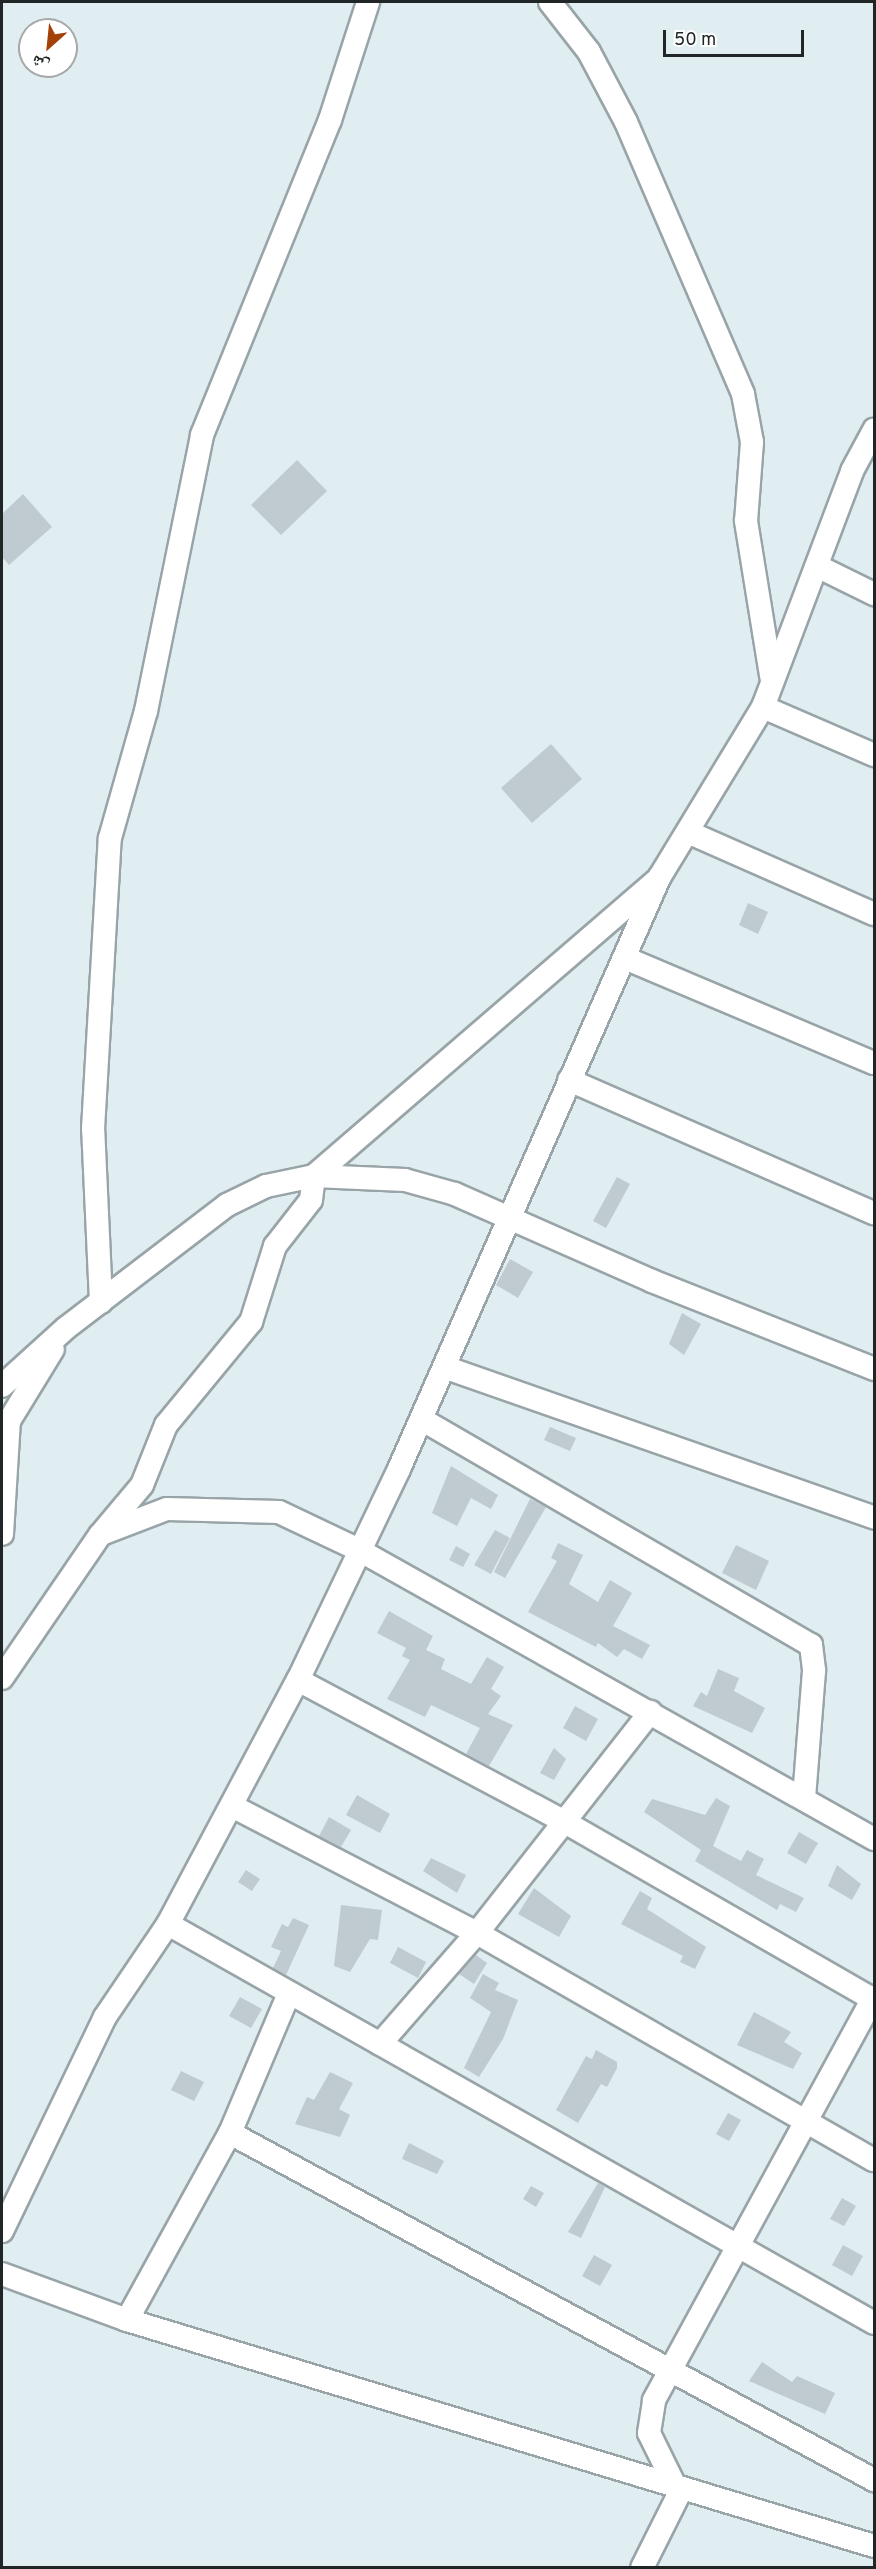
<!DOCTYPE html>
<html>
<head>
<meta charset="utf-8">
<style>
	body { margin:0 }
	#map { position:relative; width:876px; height:2569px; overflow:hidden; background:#e0edf1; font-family:Overpass,"Noto Naskh Arabic",sans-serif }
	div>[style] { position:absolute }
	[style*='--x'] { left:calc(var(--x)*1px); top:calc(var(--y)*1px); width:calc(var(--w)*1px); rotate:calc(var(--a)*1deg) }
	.building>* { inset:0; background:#bfcbd0 }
	.roads { filter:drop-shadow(2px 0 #98a4a8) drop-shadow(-2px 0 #98a4a8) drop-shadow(0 2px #98a4a8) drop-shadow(0 -2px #98a4a8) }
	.street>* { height:22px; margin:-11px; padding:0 11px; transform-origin:11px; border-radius:11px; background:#fff }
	span { translate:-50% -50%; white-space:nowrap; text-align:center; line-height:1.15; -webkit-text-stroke:5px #fff; paint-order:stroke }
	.frame { position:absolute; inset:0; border:3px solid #202526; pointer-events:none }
	.north { position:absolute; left:18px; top:18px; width:60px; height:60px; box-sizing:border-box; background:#fff; border:2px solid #a6a8a8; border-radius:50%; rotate:207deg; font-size:16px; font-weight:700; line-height:24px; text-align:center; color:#202526 }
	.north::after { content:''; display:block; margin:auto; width:21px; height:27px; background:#a44109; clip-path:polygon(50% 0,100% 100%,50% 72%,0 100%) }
	.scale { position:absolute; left:663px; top:30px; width:141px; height:27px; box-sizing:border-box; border:3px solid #202526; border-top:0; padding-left:8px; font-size:18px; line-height:21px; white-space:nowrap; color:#202526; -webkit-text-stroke:4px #fff; paint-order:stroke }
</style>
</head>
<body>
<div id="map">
	<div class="building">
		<i style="clip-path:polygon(297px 460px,327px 491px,281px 535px,251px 505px)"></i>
		<i style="clip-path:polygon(23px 494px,52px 527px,9px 565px,2px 557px,2px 514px)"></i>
		<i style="clip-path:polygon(551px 744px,582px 779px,532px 823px,501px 788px)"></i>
		<i style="clip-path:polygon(748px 903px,768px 912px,758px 934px,739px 925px)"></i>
		<i style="clip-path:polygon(617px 1177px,630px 1184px,606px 1228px,593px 1221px)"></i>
		<i style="clip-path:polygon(510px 1259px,533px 1272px,518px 1298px,496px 1285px)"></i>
		<i style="clip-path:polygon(682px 1313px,701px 1324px,684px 1355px,669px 1344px)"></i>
		<i style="clip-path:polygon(550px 1427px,576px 1438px,570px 1451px,544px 1440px)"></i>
		<i style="clip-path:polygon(451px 1466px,498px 1495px,491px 1509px,471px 1498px,457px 1526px,432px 1513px)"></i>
		<i style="clip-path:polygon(530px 1499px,546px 1507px,505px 1578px,494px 1572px)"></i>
		<i style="clip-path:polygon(495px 1530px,510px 1538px,491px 1574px,474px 1565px)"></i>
		<i style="clip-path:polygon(558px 1543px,583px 1555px,569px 1584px,598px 1602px,610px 1580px,632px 1593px,613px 1626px,650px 1645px,642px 1659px,624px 1649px,617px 1657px,598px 1643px,596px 1647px,528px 1612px,557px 1561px,551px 1558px)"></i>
		<i style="clip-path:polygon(736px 1545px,769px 1561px,756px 1590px,722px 1573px)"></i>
		<i style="clip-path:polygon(456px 1546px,470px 1554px,463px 1567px,449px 1560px)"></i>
		<i style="clip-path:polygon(389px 1611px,433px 1636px,426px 1650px,445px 1659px,441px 1669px,471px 1684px,487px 1657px,504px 1667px,491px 1689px,501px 1696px,488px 1714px,513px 1725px,489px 1766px,466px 1754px,480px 1728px,431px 1705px,425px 1717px,387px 1699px,410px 1660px,402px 1656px,406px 1648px,377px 1633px)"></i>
		<i style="clip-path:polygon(718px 1669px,739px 1678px,734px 1691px,765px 1708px,752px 1733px,693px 1706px,701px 1692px,707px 1696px)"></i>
		<i style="clip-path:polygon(575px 1706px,598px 1719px,586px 1741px,563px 1728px)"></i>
		<i style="clip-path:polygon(554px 1748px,566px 1759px,554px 1780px,540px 1773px)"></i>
		<i style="clip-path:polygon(357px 1795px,390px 1814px,380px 1833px,346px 1815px)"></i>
		<i style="clip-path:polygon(716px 1798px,730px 1806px,713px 1846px,741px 1861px,747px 1850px,764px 1859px,756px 1875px,804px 1898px,796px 1912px,780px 1904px,777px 1910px,695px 1861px,701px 1850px,644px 1812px,652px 1799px,705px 1815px)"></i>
		<i style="clip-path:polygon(329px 1817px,351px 1830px,341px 1847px,319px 1836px)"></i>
		<i style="clip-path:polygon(799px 1832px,818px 1843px,806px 1864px,787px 1853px)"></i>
		<i style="clip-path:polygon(431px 1858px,466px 1875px,457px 1893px,423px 1871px)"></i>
		<i style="clip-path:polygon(837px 1865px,861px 1884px,852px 1900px,828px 1886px)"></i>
		<i style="clip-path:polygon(246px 1870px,260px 1879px,252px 1891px,238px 1882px)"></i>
		<i style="clip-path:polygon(534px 1888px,571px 1916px,559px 1937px,518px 1914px)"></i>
		<i style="clip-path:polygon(640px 1891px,652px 1898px,647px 1909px,706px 1947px,695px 1969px,680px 1962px,683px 1956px,621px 1924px)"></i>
		<i style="clip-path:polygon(341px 1905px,382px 1910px,378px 1940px,370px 1939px,350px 1972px,334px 1966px)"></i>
		<i style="clip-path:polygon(293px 1918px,309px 1925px,286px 1975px,273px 1968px,281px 1951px,271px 1947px,282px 1924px,288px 1927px)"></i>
		<i style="clip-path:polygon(398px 1947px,426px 1962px,418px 1978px,390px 1963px)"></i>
		<i style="clip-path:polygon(476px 1955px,487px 1963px,474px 1984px,459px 1974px)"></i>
		<i style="clip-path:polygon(483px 1974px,499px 1983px,495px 1990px,518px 2000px,503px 2039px,479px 2077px,464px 2068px,491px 2012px,470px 1998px)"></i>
		<i style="clip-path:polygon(240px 1997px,262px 2009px,251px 2028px,229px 2016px)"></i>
		<i style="clip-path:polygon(754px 2012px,791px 2032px,784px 2042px,802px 2053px,793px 2069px,737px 2045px)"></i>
		<i style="clip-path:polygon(596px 2050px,617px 2062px,617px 2068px,607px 2087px,601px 2084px,578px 2123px,556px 2110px,586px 2056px,592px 2059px)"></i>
		<i style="clip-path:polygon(181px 2071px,204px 2082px,194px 2101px,171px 2090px)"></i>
		<i style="clip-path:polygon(330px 2072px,353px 2083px,339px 2109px,350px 2115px,340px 2137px,295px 2124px,307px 2097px,314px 2100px)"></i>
		<i style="clip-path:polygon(728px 2113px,741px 2120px,729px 2141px,716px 2134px)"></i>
		<i style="clip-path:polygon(409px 2143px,444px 2161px,437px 2174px,402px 2159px)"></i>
		<i style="clip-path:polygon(598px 2183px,605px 2187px,581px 2238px,568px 2232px)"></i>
		<i style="clip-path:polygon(531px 2186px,544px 2193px,536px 2207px,523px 2199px)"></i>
		<i style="clip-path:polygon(842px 2198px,856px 2206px,844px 2226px,830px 2219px)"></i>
		<i style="clip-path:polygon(843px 2245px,863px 2256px,852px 2276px,832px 2265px)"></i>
		<i style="clip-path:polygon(594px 2255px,612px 2265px,600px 2286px,582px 2276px)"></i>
		<i style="clip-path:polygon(762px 2362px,792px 2382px,797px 2376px,835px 2393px,825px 2414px,749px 2381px)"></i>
	</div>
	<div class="roads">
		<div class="street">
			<i style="--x:550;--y:2;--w:63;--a:52"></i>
			<i style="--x:589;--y:52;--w:79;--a:62.1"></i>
			<i style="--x:626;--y:122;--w:296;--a:66.7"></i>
			<i style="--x:743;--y:394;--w:49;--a:79.4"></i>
			<i style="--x:752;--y:442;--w:79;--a:94.3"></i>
			<i style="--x:746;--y:521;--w:157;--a:80.8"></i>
			<i style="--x:817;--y:566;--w:64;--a:26.2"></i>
			<i style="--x:763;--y:707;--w:121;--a:23.4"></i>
			<i style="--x:688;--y:832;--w:203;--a:23.8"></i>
			<i style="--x:625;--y:958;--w:270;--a:22.9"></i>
			<i style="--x:569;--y:1080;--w:333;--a:23.6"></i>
			<i style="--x:101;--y:1302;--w:173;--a:-92.6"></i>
			<i style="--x:93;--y:1129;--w:291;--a:-86.7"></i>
			<i style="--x:110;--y:838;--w:132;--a:-74.2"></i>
			<i style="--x:146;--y:711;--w:282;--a:-78.5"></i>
			<i style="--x:202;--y:435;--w:340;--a:-67.9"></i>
			<i style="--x:330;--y:120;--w:124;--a:-72.1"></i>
			<i style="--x:444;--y:1367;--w:456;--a:19.3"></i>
			<i style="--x:2;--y:1386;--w:86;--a:-42.2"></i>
			<i style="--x:66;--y:1328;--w:203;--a:-37.4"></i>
			<i style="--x:227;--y:1205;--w:43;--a:-26"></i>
			<i style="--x:266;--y:1186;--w:49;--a:-11.8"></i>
			<i style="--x:314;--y:1176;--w:91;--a:2.5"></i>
			<i style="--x:405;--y:1180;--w:52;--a:15.6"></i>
			<i style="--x:455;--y:1194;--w:215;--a:23.8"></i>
			<i style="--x:652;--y:1281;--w:239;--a:21.6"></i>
			<i style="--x:421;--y:1419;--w:451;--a:30.1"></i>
			<i style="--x:811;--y:1645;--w:26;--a:83"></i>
			<i style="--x:814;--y:1671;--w:127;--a:94.5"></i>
			<i style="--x:104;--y:1533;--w:67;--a:-20.9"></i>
			<i style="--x:167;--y:1509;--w:112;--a:1.5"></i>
			<i style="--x:279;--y:1512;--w:89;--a:25.4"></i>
			<i style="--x:359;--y:1550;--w:591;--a:29.3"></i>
			<i style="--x:2;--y:1534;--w:113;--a:-86.5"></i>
			<i style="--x:9;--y:1421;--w:84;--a:-58.6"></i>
			<i style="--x:2;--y:1678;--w:173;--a:-55.6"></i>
			<i style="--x:100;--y:1535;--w:65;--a:-50"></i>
			<i style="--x:142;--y:1485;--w:65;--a:-68.2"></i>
			<i style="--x:166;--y:1425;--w:134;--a:-50.5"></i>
			<i style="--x:251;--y:1322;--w:80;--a:-72.5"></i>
			<i style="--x:275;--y:1246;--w:58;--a:-52"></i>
			<i style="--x:311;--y:1200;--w:24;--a:-83"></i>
			<i style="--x:314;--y:1176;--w:452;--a:-40.8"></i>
			<i style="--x:298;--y:1680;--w:300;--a:28"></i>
			<i style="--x:563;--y:1821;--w:359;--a:29.9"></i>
			<i style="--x:234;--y:1807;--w:274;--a:27.4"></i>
			<i style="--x:477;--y:1933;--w:457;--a:29.8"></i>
			<i style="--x:168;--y:1924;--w:811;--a:29.47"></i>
			<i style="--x:380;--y:2044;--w:147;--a:-48.9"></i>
			<i style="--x:477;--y:1933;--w:281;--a:-51.9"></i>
			<i style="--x:230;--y:2133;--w:152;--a:-67.1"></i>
			<i style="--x:2;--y:2231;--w:237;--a:-64.3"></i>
			<i style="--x:105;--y:2017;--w:112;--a:-55.9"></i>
			<i style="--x:168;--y:1924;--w:276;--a:-62"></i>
			<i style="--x:298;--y:1680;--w:234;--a:-64.4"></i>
			<i style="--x:399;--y:1469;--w:646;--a:-66.25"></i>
			<i style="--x:659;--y:878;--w:200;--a:-58.7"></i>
			<i style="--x:763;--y:707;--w:252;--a:-69.3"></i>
			<i style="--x:852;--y:471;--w:47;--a:-61.8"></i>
			<i style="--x:2;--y:2274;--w:133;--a:20.2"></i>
			<i style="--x:127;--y:2320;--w:780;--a:16.83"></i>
			<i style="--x:127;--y:2320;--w:213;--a:-61.2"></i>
			<i style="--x:230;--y:2133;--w:732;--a:28.32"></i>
			<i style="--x:642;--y:2568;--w:83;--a:-63.4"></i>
			<i style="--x:679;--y:2494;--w:68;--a:-116.2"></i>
			<i style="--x:649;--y:2433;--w:33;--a:-81"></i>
			<i style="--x:654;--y:2400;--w:459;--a:-61.4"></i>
		</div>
	</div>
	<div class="frame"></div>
	<div class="north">ش</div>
	<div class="scale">50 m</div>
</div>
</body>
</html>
